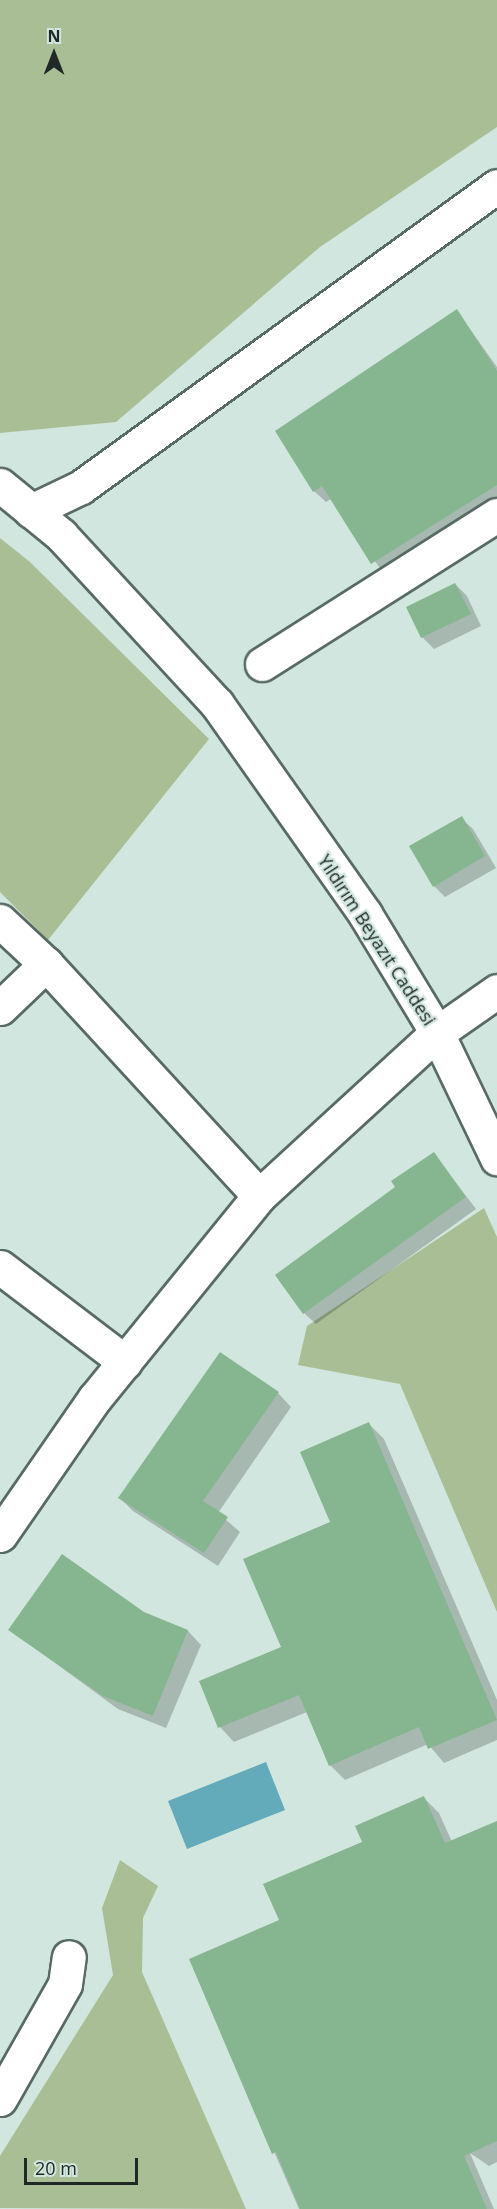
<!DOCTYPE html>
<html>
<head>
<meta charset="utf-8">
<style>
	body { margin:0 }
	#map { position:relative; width:497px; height:2209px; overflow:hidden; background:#d1e6de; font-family:"Open Sans",sans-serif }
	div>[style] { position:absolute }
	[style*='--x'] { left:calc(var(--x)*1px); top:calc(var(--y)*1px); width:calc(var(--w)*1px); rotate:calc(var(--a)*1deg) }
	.green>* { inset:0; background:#aabe95 }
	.water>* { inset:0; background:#63aabb }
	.shadow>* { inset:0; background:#0003 }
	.building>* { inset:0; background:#86b690 }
	.roads { filter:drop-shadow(2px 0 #586a64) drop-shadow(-2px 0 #586a64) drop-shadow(0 2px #586a64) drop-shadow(0 -2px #586a64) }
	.street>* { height:33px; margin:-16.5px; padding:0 16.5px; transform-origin:16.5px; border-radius:16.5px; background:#fff }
	.secondary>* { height:33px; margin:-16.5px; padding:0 16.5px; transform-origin:16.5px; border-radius:16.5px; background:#fff }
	span { translate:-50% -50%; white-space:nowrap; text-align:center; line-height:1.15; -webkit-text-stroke:4.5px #d1e6de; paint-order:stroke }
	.street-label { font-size:18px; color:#212926 }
	.north { position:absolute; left:24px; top:24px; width:60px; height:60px; -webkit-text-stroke:4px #d1e6de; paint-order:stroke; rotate:0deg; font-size:16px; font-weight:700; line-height:24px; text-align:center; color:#212926 }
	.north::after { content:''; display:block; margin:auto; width:21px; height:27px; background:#212926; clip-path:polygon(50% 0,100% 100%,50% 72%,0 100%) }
	.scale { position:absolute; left:24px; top:2158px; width:114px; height:27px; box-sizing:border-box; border:3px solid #212926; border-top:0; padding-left:8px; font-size:18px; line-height:21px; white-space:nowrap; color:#212926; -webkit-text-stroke:4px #d1e6de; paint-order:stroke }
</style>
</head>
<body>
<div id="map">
	<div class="green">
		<i style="clip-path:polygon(0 0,497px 0,497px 127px,320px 247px,116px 422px,0 433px)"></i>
		<i style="clip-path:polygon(0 538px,30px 562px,209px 739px,48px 940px,0 892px)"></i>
		<i style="clip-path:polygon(484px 1208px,497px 1237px,497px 1612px,400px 1384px,298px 1365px,307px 1326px)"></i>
		<i style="clip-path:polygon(120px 1860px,158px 1886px,143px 1918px,142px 1972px,246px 2209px,0 2208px,0 2156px,113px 1975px,102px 1908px)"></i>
	</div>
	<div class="water">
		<i style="clip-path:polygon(266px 1762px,285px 1810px,187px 1849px,168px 1801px)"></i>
	</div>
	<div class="shadow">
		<i style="clip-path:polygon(457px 311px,497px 367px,497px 507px,384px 574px,331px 499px,326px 502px,314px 491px)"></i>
		<i style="clip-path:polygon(455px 584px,467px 596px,481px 626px,434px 649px,422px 637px)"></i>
		<i style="clip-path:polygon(461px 818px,473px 829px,496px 868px,445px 897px,434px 886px)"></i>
		<i style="clip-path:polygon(434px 1154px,476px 1209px,316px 1324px,304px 1313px,397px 1187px)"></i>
		<i style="clip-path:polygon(278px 1393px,291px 1407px,218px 1513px,240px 1532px,218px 1566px,133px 1511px,120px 1498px)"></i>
		<i style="clip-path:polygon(369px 1424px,384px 1439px,497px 1700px,497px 1740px,444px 1763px,428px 1744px,345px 1780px,330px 1765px,307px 1712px,234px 1742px,220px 1727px,283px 1648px)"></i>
		<i style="clip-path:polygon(143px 1613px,188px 1631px,201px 1645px,166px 1728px,118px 1709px,10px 1630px)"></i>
		<i style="clip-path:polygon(424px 1798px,439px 1813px,452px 1842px,497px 1822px,497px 2162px,489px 2166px,470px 2153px,494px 2209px,299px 2209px,191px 1960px,281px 1921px,364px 1843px)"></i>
	</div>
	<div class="building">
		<i style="clip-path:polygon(457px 309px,497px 371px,497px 485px,371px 564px,322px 486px,313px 492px,275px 431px)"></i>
		<i style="clip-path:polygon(455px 583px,471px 614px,421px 638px,406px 607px)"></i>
		<i style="clip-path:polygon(462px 816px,485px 856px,433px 887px,409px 846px)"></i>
		<i style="clip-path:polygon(434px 1152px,466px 1197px,303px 1314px,275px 1275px,395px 1187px,391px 1181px)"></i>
		<i style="clip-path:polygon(220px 1352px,279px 1392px,203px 1501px,228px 1517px,204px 1553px,118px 1498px)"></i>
		<i style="clip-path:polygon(369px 1422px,497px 1720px,428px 1749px,419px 1727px,329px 1766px,299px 1695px,218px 1728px,199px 1681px,281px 1647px,243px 1559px,330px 1522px,300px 1452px)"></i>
		<i style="clip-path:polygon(62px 1554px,144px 1612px,188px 1630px,153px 1716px,103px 1696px,8px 1630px)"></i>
		<i style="clip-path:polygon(424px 1796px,445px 1843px,497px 1821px,497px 2141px,464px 2156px,487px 2209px,300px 2209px,276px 2152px,272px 2154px,189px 1959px,279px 1920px,263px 1884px,362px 1842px,355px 1826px)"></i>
	</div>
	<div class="roads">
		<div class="street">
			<i style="--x:0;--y:485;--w:79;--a:39.3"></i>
			<i style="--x:61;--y:535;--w:230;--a:47.3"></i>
			<i style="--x:31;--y:511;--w:55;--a:-25.6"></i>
			<i style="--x:81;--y:487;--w:513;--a:-35.89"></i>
			<i style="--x:262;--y:664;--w:278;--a:-32.4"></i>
			<i style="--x:0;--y:921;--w:63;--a:43.1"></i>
			<i style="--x:46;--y:964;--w:315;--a:47.4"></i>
			<i style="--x:0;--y:1008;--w:64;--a:-43.7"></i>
			<i style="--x:0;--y:1267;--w:157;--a:37.2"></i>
			<i style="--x:0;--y:1535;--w:167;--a:-55.3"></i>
			<i style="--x:95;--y:1398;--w:260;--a:-50.9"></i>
			<i style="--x:259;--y:1196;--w:241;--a:-42.5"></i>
			<i style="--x:437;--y:1033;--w:73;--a:-35"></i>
			<i style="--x:0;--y:2099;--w:132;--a:-60.5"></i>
			<i style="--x:65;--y:1984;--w:27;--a:-82"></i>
		</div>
		<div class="secondary">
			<i style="--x:217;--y:704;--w:257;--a:54.8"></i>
			<i style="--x:365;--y:914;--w:139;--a:58.8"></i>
			<i style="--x:437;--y:1033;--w:139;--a:64.4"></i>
		</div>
	</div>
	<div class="street-label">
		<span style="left:377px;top:940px;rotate:57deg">Yıldırım Beyazıt Caddesi</span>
	</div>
	<div class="north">N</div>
	<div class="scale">20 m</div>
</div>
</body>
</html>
